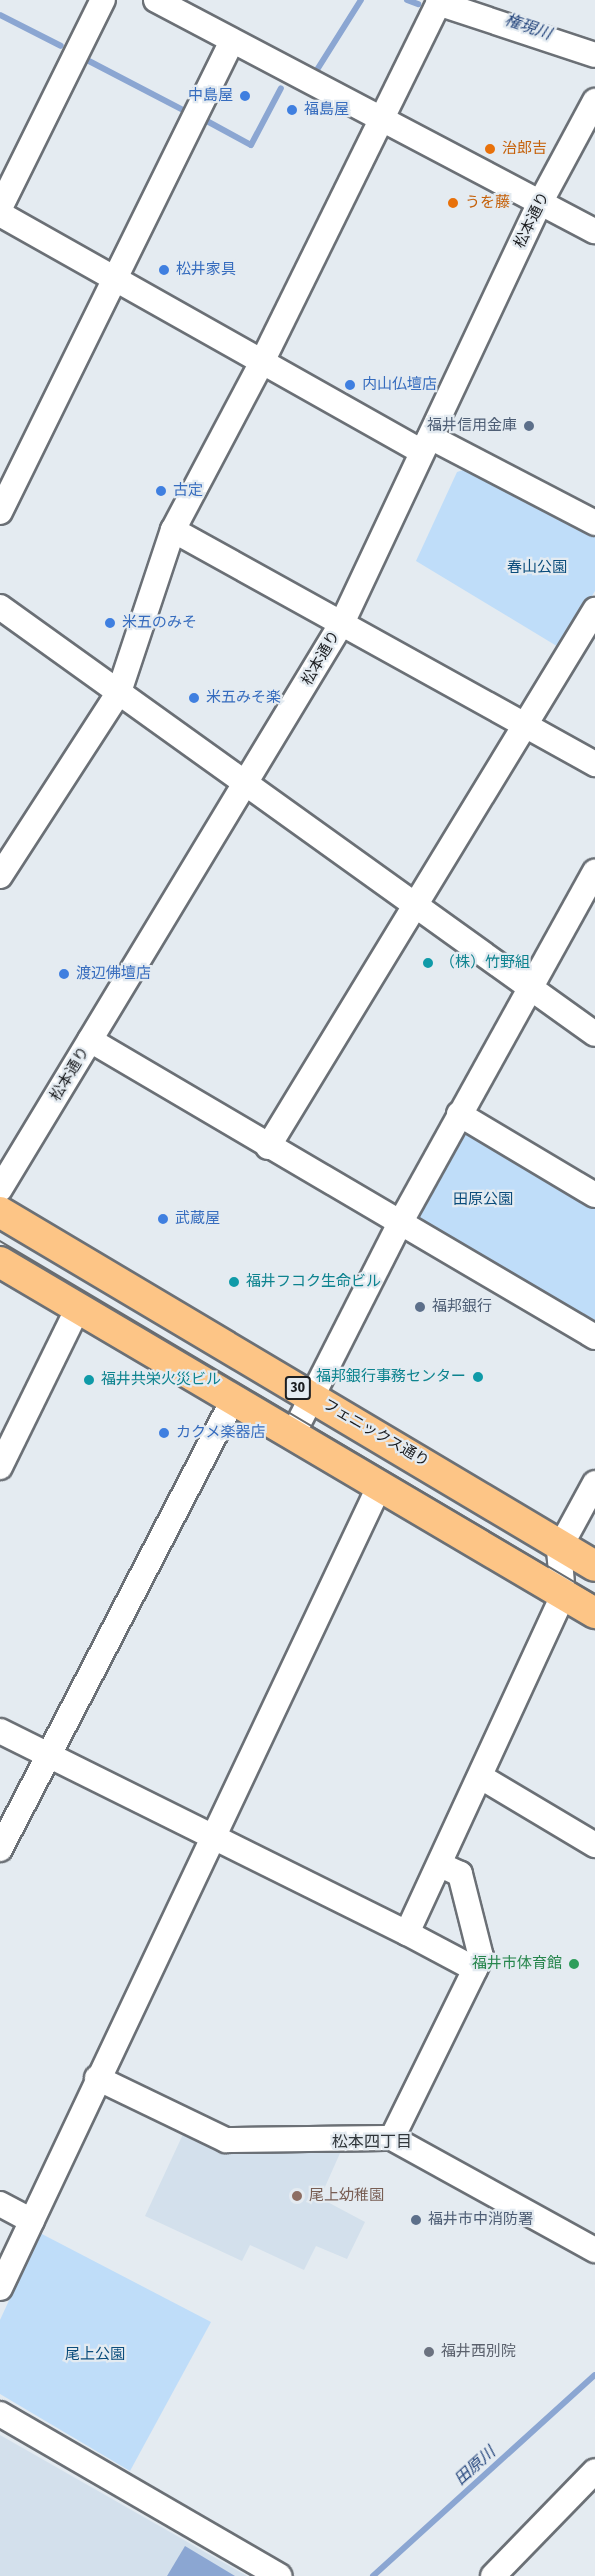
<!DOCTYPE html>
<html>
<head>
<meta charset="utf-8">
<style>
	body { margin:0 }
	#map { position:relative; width:595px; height:2576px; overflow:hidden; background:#e4ebf1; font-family:"Fira Sans Condensed","Noto Sans JP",sans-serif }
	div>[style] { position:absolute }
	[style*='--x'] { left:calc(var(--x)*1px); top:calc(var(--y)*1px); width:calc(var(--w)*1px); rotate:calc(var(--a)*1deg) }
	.built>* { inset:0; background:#d3e0ec }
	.green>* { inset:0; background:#bfddf9 }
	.water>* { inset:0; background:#8ba6d2 }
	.stream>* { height:6px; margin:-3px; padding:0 3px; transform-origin:3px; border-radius:3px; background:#8ba6d2 }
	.roads { filter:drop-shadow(2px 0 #6b7076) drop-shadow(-2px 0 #6b7076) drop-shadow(0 2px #6b7076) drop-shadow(0 -2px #6b7076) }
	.minor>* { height:24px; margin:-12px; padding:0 12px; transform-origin:12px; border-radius:12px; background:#fff }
	.major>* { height:30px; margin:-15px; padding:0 15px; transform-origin:15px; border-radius:15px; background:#fdc586 }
	.tram>* { height:1.5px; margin:-0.75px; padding:0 0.75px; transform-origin:0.75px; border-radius:0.75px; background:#686c70 }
	.dots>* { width:16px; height:16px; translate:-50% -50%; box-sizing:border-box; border:3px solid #e4ebf1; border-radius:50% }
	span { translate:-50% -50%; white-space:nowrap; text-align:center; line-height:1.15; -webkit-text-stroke:4.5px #e4ebf1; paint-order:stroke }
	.shield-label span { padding:2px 4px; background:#e4ebf1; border:2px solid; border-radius:4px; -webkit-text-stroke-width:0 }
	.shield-label { font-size:14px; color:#1c1e21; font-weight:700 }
	.shop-label { font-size:15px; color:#366cbe }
	.right { translate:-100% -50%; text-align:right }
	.left { translate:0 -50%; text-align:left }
	.food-label { font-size:15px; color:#c56008 }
	.street-label { font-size:15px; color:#1c1e21 }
	.service-label { font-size:15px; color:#4e5e75 }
	.park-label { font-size:15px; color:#0b4d7c }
	.culture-label { font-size:15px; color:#0d838f }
	.leisure-label { font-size:15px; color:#27864d }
	.education-label { font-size:15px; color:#785e54 }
	.worship-label { font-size:15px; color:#5b616d }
	.water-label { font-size:16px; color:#23447b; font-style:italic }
	.neighbourhood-label { font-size:16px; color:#31373b }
</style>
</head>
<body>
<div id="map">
	<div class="built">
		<i style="clip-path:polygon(185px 2130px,319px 2141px,341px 2151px,320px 2198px,365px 2222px,347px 2259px,316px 2246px,304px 2270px,250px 2245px,242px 2261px,145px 2216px)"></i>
		<i style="clip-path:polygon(0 2435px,247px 2576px,0 2576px)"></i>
	</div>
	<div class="green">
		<i style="clip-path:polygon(472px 467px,595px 535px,595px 591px,560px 648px,416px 561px,457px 472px)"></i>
		<i style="clip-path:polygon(462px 1121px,595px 1204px,595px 1328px,407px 1221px)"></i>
		<i style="clip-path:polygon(40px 2233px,211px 2322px,130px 2471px,0 2394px,0 2320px)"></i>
	</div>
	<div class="water">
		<i style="clip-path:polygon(185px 2546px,235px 2576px,167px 2576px)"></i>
	</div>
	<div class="stream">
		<i style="--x:407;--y:0;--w:12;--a:20"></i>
		<i style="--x:0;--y:15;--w:68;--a:26.9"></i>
		<i style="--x:87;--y:60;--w:108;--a:27.5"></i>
		<i style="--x:311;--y:70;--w:5;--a:37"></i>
		<i style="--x:315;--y:73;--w:86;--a:-57.8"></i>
		<i style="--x:205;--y:120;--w:52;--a:28.5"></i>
		<i style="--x:251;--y:145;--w:64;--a:-62.2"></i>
		<i style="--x:373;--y:2576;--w:299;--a:-42.2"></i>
	</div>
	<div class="roads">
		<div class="minor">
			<i style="--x:156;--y:0;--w:496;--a:27.8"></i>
			<i style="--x:438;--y:3;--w:165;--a:18.3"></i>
			<i style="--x:0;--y:208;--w:232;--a:-63.7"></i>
			<i style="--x:0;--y:214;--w:484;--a:29.4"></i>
			<i style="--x:430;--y:437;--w:186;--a:27.5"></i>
			<i style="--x:0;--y:512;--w:525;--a:-63.78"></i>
			<i style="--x:173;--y:530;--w:483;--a:29"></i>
			<i style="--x:0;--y:607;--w:732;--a:35.67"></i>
			<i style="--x:0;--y:876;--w:219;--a:-57.1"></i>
			<i style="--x:119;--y:692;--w:171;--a:-71.6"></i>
			<i style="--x:173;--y:530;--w:188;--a:-62.1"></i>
			<i style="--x:261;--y:364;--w:406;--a:-63.8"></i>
			<i style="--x:90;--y:1040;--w:586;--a:30.46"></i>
			<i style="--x:459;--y:1114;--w:158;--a:30.8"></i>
			<i style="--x:268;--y:1147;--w:629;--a:-58.66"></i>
			<i style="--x:0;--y:1189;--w:664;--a:-58.87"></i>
			<i style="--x:343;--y:621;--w:462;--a:-64.8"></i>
			<i style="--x:540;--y:203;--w:116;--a:-61.7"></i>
			<i style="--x:292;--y:1436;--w:237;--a:-63.1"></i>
			<i style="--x:399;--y:1225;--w:404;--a:-61"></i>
			<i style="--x:0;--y:1467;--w:177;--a:-63.9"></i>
			<i style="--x:0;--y:1731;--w:454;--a:26.4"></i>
			<i style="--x:407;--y:1933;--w:372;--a:-65.2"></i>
			<i style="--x:563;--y:1595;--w:46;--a:-95"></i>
			<i style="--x:559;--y:1549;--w:75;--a:-61.4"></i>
			<i style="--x:481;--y:1777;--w:133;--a:30.8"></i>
			<i style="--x:0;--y:1849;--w:504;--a:-62.57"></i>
			<i style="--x:407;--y:1933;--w:77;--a:27.9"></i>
			<i style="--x:97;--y:2078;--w:143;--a:25.7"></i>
			<i style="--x:226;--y:2140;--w:166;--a:-0.7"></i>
			<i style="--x:392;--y:2138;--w:232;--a:28.9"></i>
			<i style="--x:392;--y:2138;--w:202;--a:-63.8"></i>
			<i style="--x:481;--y:1957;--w:86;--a:-104.2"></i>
			<i style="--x:460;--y:1874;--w:21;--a:-155"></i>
			<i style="--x:0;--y:2204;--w:36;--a:28"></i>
			<i style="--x:0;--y:2288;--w:886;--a:-64.68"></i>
			<i style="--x:0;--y:2414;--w:323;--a:30.1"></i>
			<i style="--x:493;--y:2576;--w:146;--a:-45.8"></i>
		</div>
		<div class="major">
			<i style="--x:0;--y:1212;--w:692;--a:30.75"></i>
			<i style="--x:0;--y:1262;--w:691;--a:30.54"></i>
		</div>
	</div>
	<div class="tram">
		<i style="--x:0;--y:1241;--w:692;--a:30.68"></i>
	</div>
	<div class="dots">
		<i style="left:245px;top:96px;background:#3f7fe0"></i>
		<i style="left:292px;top:110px;background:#3f7fe0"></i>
		<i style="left:490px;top:149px;background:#e8710a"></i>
		<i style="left:453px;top:203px;background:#e8710a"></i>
		<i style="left:164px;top:270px;background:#3f7fe0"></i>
		<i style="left:350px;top:385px;background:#3f7fe0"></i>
		<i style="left:529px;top:426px;background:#5c6f8a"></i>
		<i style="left:161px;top:491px;background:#3f7fe0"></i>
		<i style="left:110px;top:623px;background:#3f7fe0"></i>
		<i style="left:194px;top:698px;background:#3f7fe0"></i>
		<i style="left:428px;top:963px;background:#0f9aa8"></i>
		<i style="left:64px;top:974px;background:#3f7fe0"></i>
		<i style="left:163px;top:1219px;background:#3f7fe0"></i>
		<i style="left:234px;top:1282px;background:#0f9aa8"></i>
		<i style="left:420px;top:1307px;background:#5c6f8a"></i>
		<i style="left:478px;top:1377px;background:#0f9aa8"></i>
		<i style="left:89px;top:1380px;background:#0f9aa8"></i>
		<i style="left:164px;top:1433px;background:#3f7fe0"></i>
		<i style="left:574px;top:1964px;background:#2e9e5b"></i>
		<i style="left:297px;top:2196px;background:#8d6e63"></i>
		<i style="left:416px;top:2220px;background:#5c6f8a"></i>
		<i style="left:429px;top:2352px;background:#6b7280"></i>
	</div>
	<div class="shield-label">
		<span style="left:298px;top:1388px">30</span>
	</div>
	<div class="shop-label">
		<span class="right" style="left:233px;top:96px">中島屋</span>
		<span class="left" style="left:304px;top:110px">福島屋</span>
		<span class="left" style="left:176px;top:270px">松井家具</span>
		<span class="left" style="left:362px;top:385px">内山仏壇店</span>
		<span class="left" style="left:173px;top:491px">古定</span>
		<span class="left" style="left:122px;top:623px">米五のみそ</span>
		<span class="left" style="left:206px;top:698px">米五みそ楽</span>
		<span class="left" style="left:76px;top:974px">渡辺佛壇店</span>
		<span class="left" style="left:175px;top:1219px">武蔵屋</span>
		<span class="left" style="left:176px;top:1433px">カクメ楽器店</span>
	</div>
	<div class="food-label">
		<span class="left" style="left:502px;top:149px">治郎吉</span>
		<span class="left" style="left:465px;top:203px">うを藤</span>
	</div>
	<div class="street-label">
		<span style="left:532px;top:220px;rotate:-64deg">松本通り</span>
		<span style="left:321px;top:658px;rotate:-60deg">松本通り</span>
		<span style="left:70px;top:1074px;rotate:-59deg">松本通り</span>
		<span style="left:376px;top:1433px;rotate:30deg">フェニックス通り</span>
	</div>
	<div class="service-label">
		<span class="right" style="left:517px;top:426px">福井信用金庫</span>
		<span class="left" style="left:432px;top:1307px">福邦銀行</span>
		<span class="left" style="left:428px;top:2220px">福井市中消防署</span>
	</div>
	<div class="park-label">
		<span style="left:537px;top:568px">春山公園</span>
		<span style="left:483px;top:1200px">田原公園</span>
		<span style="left:95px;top:2355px">尾上公園</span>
	</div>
	<div class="culture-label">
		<span class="left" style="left:440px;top:963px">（株）竹野組</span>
		<span class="left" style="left:246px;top:1282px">福井フコク生命ビル</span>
		<span class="right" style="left:466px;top:1377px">福邦銀行事務センター</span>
		<span class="left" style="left:101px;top:1380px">福井共栄火災ビル</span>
	</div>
	<div class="leisure-label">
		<span class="right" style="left:562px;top:1964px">福井市体育館</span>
	</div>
	<div class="education-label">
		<span class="left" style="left:309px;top:2196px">尾上幼稚園</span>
	</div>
	<div class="worship-label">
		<span class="left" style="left:441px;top:2352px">福井西別院</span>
	</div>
	<div class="water-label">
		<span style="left:528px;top:27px;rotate:19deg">権現川</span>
		<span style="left:475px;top:2466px;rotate:-42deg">田原川</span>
	</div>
	<div class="neighbourhood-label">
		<span style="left:372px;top:2142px">松本四丁目</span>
	</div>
</div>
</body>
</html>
